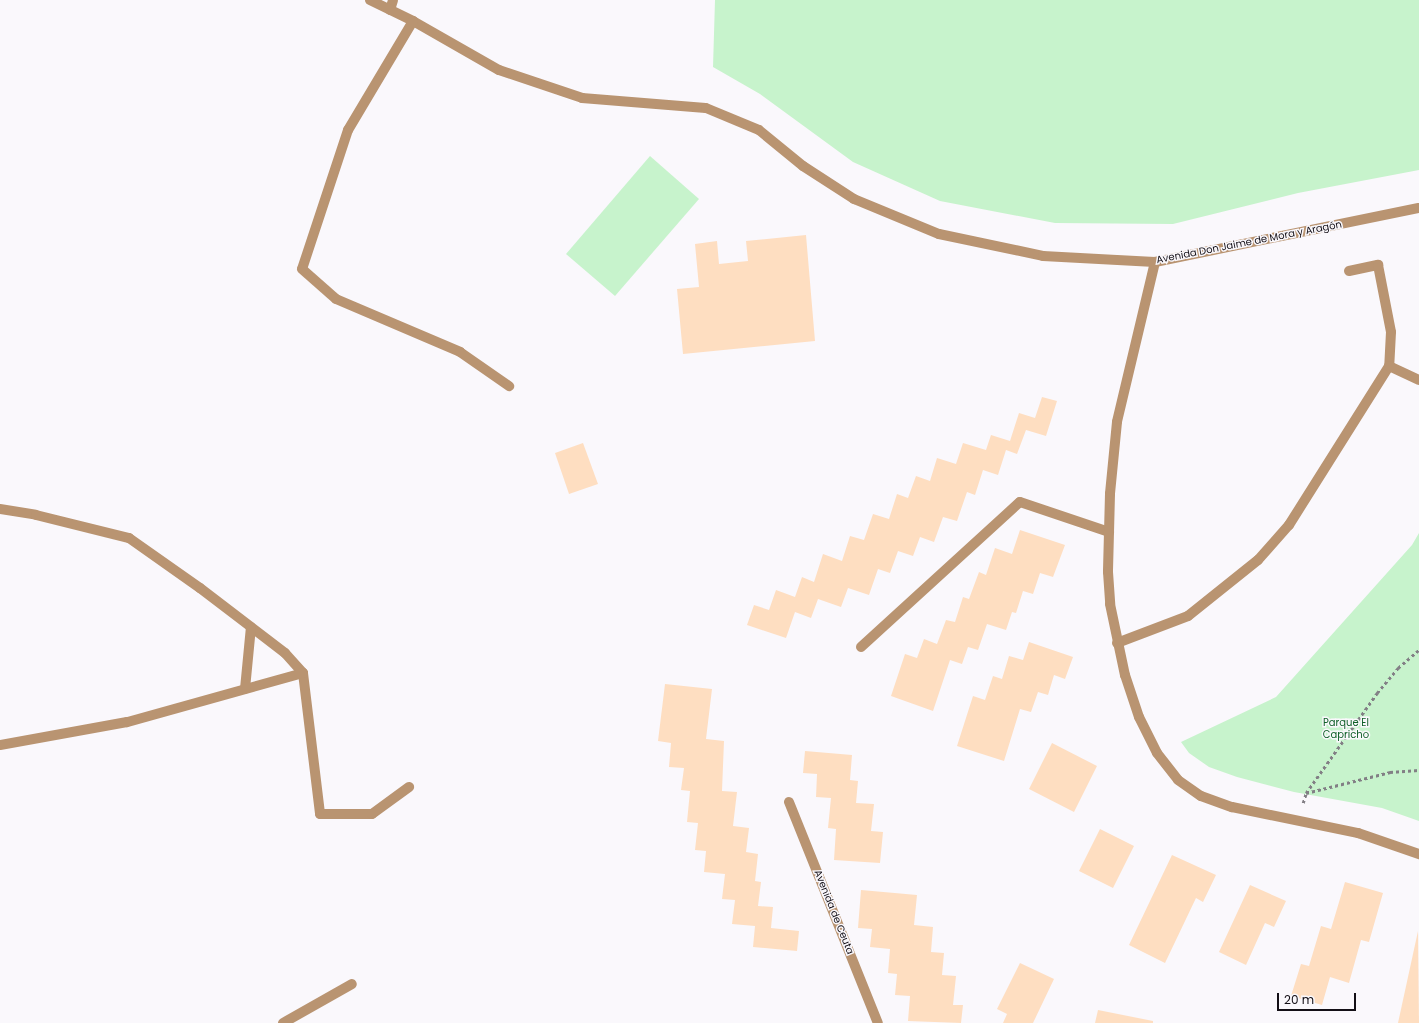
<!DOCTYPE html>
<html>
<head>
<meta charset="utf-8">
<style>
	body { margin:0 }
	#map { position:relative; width:1419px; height:1023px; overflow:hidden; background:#faf8fc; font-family:Poppins,sans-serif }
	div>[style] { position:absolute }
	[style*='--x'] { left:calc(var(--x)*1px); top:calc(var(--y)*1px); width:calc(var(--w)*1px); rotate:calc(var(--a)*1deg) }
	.green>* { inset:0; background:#c7f3cc }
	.building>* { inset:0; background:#fedec1 }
	.path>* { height:2.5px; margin-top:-1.25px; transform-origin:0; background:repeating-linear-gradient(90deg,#827f85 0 3px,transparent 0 6px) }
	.service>* { height:10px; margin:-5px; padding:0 5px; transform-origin:5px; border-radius:5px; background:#b99471 }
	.minor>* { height:10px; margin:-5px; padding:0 5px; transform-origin:5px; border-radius:5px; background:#b99471 }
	span { translate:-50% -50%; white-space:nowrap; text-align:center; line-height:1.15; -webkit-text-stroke:3px #faf8fc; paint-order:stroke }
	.street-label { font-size:10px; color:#130f16 }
	.park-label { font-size:10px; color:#0e6027 }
	.scale { position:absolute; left:1277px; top:993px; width:79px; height:18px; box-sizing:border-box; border:2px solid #130f16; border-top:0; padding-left:5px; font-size:12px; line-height:14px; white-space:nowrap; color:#130f16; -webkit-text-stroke:3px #faf8fc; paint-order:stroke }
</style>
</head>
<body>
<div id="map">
	<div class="green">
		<i style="clip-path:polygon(715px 0,1419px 0,1419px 170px,1298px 193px,1173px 224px,1055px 223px,940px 201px,853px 162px,760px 94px,713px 67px)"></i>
		<i style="clip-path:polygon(650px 156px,699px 199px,615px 296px,566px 254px)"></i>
		<i style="clip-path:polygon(1419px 533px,1419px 821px,1382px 808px,1294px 792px,1237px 777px,1209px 767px,1189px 753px,1181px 742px,1276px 697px,1412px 545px)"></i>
	</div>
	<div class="building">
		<i style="clip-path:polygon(806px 235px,815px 341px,683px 354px,677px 289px,699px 287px,695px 244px,717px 241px,719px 264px,748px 261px,746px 241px)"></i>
		<i style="clip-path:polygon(1042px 397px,1057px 401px,1046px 436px,1026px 430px,1017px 454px,1006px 450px,998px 475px,983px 470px,975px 495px,967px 492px,957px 521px,943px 517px,934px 542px,920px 537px,913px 556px,898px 551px,890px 573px,878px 569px,869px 595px,848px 588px,841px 607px,818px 599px,811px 618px,795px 612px,786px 638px,747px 625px,754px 605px,769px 610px,776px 590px,795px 597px,802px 577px,814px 582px,823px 554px,842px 561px,850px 536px,864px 540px,873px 514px,889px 519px,897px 494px,908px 498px,916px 476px,930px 481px,937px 458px,956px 464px,963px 443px,986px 450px,991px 435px,1010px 441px,1019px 413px,1035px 418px)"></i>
		<i style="clip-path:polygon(583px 443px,598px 484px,569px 494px,555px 453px)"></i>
		<i style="clip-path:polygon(1020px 530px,1065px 545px,1053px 577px,1040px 573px,1033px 594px,1023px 591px,1016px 613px,1012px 612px,1006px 630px,987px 624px,978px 650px,968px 647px,962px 664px,950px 660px,933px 711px,891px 696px,905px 654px,917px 658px,924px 639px,937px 644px,946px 620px,955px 622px,963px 597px,969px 599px,979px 572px,986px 575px,995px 548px,1012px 554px)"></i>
		<i style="clip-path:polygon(1029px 642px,1073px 657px,1065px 679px,1054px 675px,1048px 695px,1038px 692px,1031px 712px,1020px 709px,1004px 761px,957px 746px,973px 696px,985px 700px,993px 676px,1002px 679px,1009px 656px,1023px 660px)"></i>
		<i style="clip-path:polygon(665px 684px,712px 689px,706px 739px,724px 741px,722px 791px,737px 792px,733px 826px,749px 828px,746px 852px,758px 854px,755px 881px,761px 882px,758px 906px,773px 907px,771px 928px,799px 931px,797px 951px,753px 947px,755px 926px,732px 924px,735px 900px,722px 899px,725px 874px,704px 872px,706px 851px,695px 850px,698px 823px,687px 822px,690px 791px,681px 790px,684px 768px,669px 767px,671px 743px,658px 741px)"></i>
		<i style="clip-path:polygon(1052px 743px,1097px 766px,1074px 812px,1029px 789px)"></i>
		<i style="clip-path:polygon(805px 751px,852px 755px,850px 780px,858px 781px,856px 803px,874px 804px,871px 831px,883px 832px,880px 863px,834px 860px,836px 829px,828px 828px,831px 798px,816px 797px,817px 774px,803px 773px)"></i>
		<i style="clip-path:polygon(1100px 829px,1134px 846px,1113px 888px,1079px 871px)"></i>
		<i style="clip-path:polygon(1172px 855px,1216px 875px,1203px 902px,1196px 898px,1165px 963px,1129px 945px)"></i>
		<i style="clip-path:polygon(1345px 882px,1383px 893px,1369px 942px,1361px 940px,1349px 983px,1330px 977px,1322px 1005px,1291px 996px,1301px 964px,1309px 966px,1321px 926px,1331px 929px)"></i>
		<i style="clip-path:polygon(1250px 885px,1286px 901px,1274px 927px,1265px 923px,1246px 965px,1219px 952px)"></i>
		<i style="clip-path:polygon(861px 890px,917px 895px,914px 925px,933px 927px,931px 952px,944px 953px,942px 975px,956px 976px,953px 1005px,963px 1005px,961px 1023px,908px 1021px,910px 996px,895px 995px,897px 974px,888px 973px,890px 949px,870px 947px,872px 929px,858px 928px)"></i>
		<i style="clip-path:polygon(1418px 931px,1419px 1023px,1398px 1023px)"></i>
		<i style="clip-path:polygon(1020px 963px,1054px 979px,1033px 1023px,1003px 1023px,1007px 1014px,997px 1009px)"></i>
		<i style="clip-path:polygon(1098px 1010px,1153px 1021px,1153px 1023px,1095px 1023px)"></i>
	</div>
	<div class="path">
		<i style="--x:1306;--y:793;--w:87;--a:-14"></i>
		<i style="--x:1390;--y:772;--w:29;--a:-4"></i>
		<i style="--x:1303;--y:803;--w:10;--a:-73"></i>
		<i style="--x:1306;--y:793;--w:123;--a:-54.6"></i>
		<i style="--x:1377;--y:693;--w:33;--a:-50"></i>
		<i style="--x:1398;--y:668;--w:28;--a:-41"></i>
	</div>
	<div class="service">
		<i style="--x:390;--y:10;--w:10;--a:-73"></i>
		<i style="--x:1349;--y:271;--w:30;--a:-12"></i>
		<i style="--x:1378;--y:265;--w:68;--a:79"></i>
		<i style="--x:1391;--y:332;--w:34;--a:93"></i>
		<i style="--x:1117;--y:643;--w:76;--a:-20.8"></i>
		<i style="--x:1188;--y:616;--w:90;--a:-38.7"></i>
		<i style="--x:1258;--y:560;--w:47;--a:-48.5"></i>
		<i style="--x:1289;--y:525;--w:188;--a:-57.8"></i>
		<i style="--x:1389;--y:366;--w:33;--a:25"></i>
		<i style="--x:861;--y:647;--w:215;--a:-42.4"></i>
		<i style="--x:1020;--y:502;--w:94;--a:18.6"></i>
		<i style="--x:303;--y:673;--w:142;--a:83.1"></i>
		<i style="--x:320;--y:814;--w:52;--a:0"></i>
		<i style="--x:372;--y:814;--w:46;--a:-36.1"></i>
		<i style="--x:283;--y:1023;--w:79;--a:-29.5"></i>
	</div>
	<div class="minor">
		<i style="--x:370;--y:0;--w:48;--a:26"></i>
		<i style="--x:413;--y:21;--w:99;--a:29.7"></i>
		<i style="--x:499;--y:70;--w:88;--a:18.6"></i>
		<i style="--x:582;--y:98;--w:124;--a:4.6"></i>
		<i style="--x:706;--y:108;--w:57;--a:22.5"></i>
		<i style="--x:759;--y:130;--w:57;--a:39.3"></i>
		<i style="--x:803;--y:166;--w:61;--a:32.9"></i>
		<i style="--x:854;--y:199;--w:92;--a:22.4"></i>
		<i style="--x:939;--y:234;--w:106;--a:11.9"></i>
		<i style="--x:1043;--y:256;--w:112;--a:3.1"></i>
		<i style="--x:1155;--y:262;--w:269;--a:-11.6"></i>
		<i style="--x:413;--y:21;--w:127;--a:120.8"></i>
		<i style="--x:348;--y:130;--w:146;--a:108.3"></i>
		<i style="--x:302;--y:269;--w:45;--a:41.4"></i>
		<i style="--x:336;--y:299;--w:135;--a:23.1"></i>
		<i style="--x:460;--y:352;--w:60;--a:34.8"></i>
		<i style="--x:1155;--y:262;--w:164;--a:103.4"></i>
		<i style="--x:1117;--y:422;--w:72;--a:95.6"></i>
		<i style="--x:1110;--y:494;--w:78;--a:91.5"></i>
		<i style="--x:1108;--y:572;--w:32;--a:86"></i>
		<i style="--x:1110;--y:604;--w:73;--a:78.1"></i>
		<i style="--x:1125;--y:675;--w:44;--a:71.6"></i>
		<i style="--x:1139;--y:717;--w:40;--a:63.4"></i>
		<i style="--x:1157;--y:753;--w:34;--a:52"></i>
		<i style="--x:1178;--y:780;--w:28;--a:35"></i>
		<i style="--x:1201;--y:796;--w:33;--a:20"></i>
		<i style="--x:1232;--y:807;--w:129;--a:11.7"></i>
		<i style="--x:1358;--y:833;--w:65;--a:19"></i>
		<i style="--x:0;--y:509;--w:36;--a:9"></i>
		<i style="--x:36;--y:515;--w:96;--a:13.9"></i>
		<i style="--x:129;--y:538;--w:87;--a:35.2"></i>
		<i style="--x:200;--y:588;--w:107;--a:37.4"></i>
		<i style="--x:285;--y:653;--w:27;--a:48"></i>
		<i style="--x:303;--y:673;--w:183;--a:164.4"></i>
		<i style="--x:127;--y:722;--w:129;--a:169.7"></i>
		<i style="--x:245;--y:689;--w:62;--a:-84.5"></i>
		<i style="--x:789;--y:802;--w:238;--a:68.1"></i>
	</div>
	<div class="street-label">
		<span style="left:1249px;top:242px;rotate:-11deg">Avenida Don Jaime de Mora y Aragón</span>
		<span style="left:834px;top:912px;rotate:68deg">Avenida de Ceuta</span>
	</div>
	<div class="park-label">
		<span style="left:1346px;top:728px">Parque El<br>Capricho</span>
	</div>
	<div class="scale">20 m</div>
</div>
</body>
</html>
